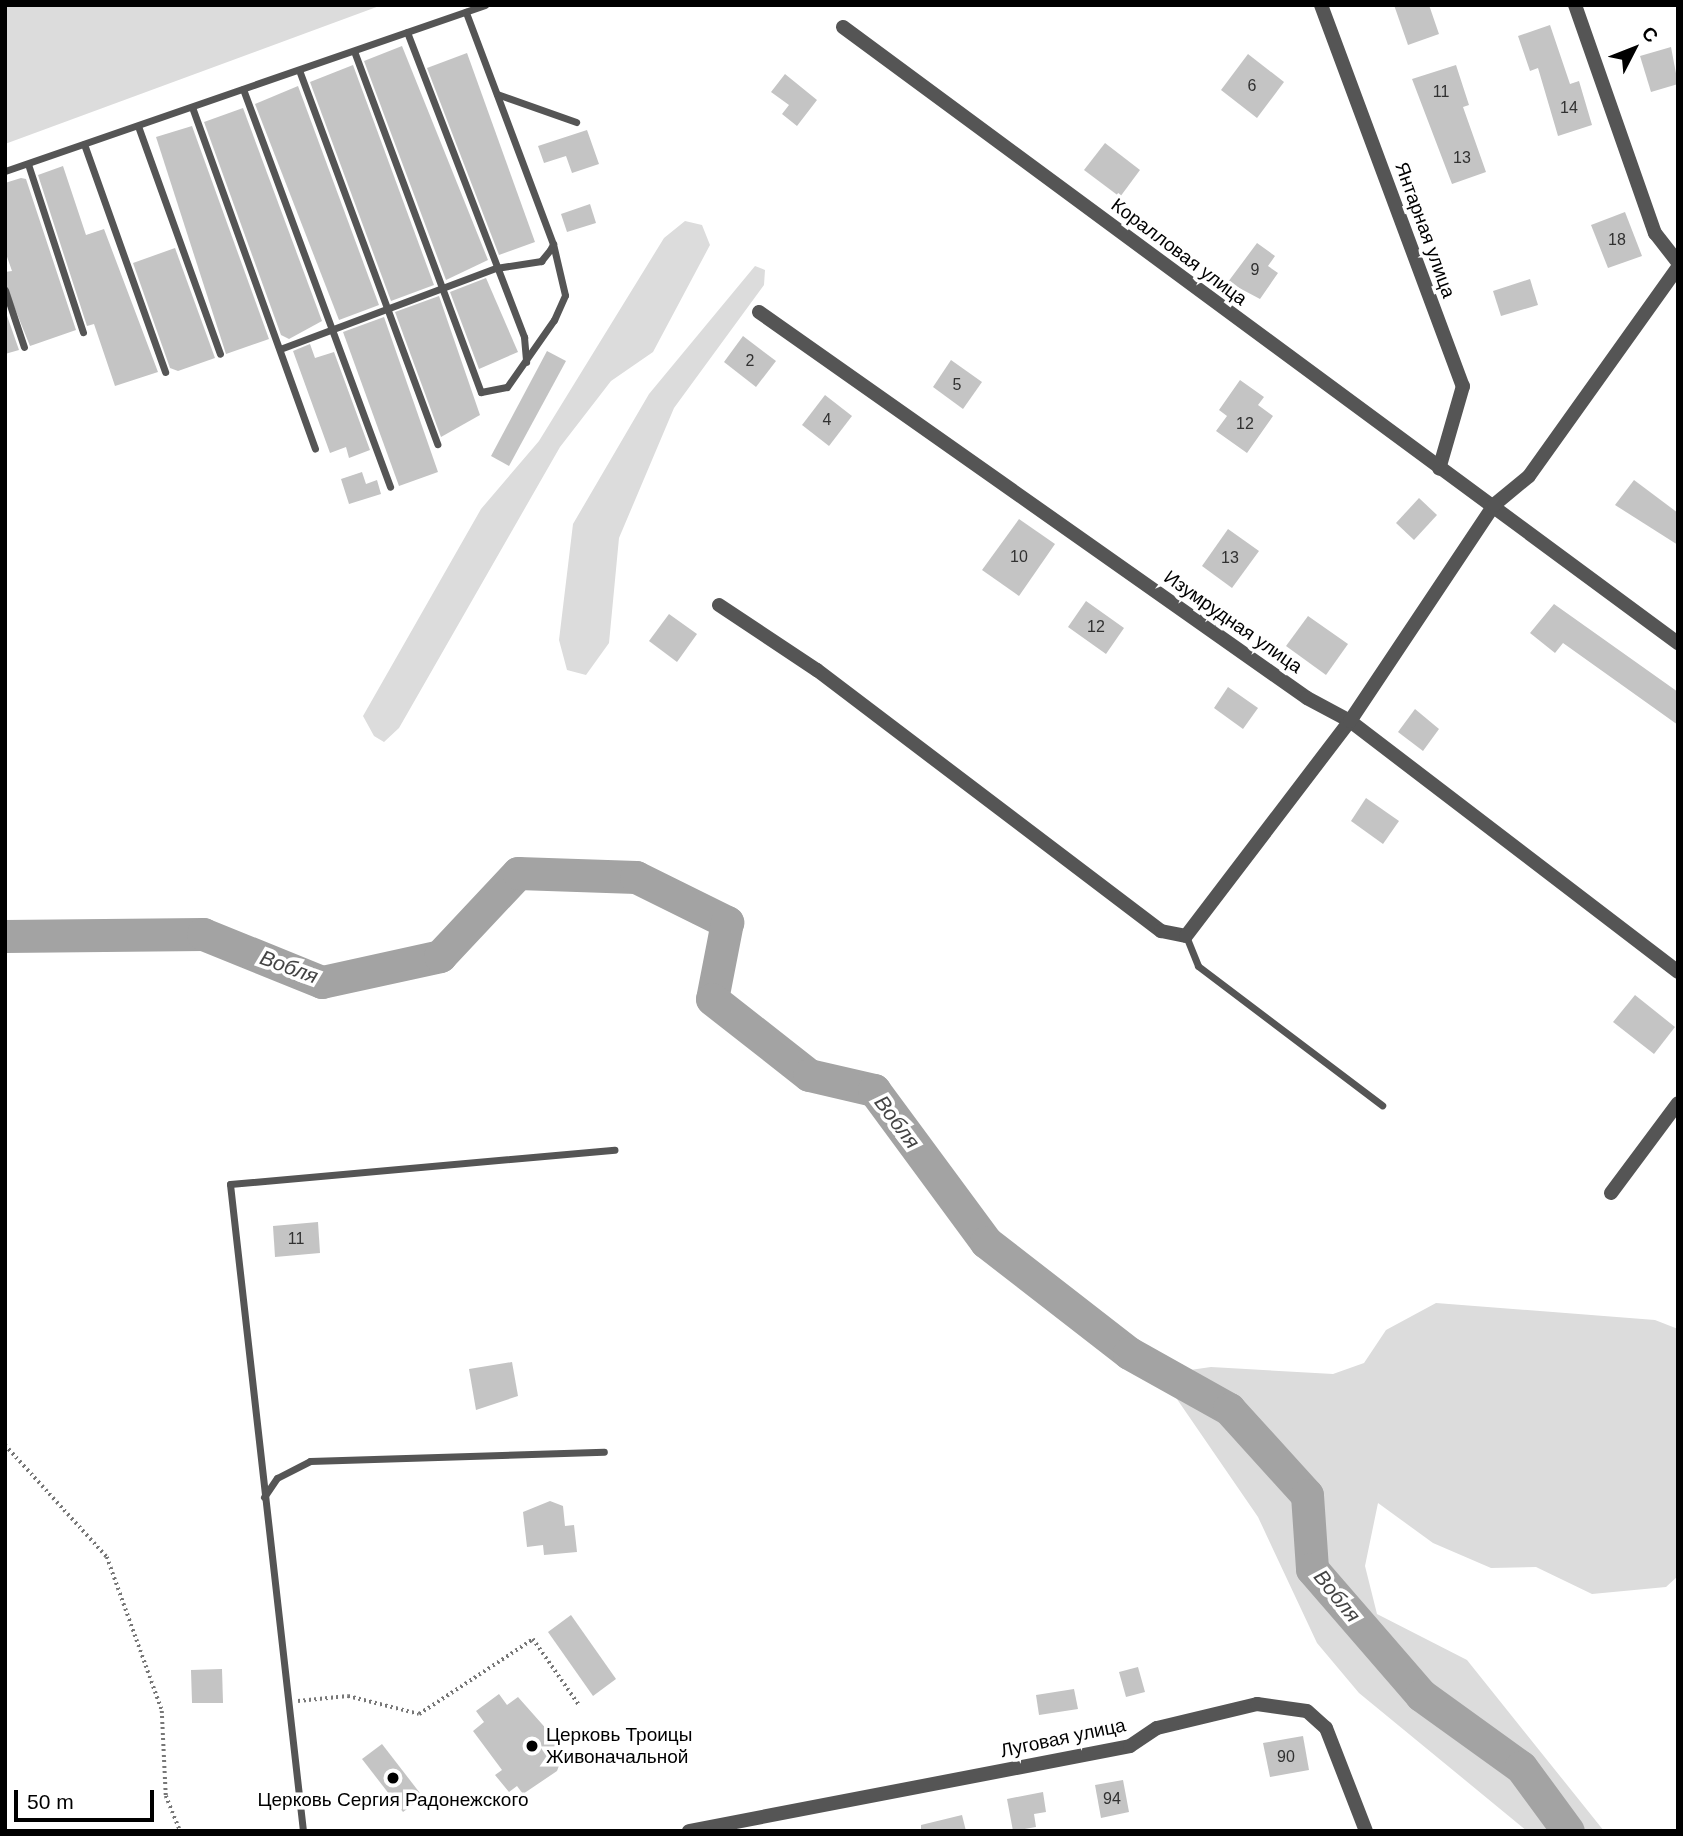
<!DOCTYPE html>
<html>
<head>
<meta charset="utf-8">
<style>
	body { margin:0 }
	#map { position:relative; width:1683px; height:1836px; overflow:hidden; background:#fff; font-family:Arial,sans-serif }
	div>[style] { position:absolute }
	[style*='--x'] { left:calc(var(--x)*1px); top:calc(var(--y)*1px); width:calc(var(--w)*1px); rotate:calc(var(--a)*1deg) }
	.green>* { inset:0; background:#dcdcdc }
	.river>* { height:33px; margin:-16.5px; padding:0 16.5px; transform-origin:16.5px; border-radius:16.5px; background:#a3a3a3 }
	.building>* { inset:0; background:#c4c4c4 }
	.path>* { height:3.5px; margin-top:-1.75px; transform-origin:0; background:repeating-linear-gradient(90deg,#777 0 2px,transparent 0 5.5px) }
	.lane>* { height:7px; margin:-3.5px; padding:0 3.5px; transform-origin:3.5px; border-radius:3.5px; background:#555 }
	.street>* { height:14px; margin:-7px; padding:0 7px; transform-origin:7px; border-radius:7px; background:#555 }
	.dots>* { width:19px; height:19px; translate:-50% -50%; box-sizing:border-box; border:4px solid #fff; border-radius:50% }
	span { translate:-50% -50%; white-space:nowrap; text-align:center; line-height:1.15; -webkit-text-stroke:7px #fff; paint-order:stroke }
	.number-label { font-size:16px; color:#313131 }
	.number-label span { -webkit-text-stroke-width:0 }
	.street-label { font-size:19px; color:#000 }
	.poi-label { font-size:19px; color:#000 }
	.left { translate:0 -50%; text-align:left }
	.water-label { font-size:21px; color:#444; font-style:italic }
	.frame { position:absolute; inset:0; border:7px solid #000; pointer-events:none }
	.north { position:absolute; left:1599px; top:14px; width:70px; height:70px; -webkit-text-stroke:5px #fff; paint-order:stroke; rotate:48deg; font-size:19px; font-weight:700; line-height:28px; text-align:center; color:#000 }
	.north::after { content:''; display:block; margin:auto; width:24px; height:32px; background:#000; clip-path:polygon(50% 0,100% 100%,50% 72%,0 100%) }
	.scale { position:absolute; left:14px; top:1790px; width:140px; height:32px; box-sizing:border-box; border:4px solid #000; border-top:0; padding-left:9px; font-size:21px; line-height:24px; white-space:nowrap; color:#000; -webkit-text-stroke:5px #fff; paint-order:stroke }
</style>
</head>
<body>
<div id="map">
	<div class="green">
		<i style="clip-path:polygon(5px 5px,382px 5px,5px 144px)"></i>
		<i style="clip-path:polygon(685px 221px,702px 225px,710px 245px,653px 352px,611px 381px,560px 447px,399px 728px,384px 742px,374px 736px,363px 716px,481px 509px,539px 441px,664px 238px)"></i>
		<i style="clip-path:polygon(755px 266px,765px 270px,764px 285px,674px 408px,619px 538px,609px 643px,586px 675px,567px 670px,559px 640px,573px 524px,649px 394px)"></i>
		<i style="clip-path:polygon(1436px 1303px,1655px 1320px,1678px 1329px,1678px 1576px,1666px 1587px,1592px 1594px,1536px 1567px,1491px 1568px,1433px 1543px,1378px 1503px,1365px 1566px,1377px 1614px,1467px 1660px,1604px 1831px,1527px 1831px,1359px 1693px,1317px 1643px,1258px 1517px,1168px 1386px,1169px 1373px,1211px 1367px,1333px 1374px,1364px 1363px,1386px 1330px)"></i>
	</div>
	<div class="river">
		<i style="--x:5;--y:936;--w:198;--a:-0.6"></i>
		<i style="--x:203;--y:934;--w:128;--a:22"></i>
		<i style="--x:322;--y:982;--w:121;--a:-12.4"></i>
		<i style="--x:440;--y:956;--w:114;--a:-46.8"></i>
		<i style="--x:518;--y:873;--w:118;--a:1.9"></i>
		<i style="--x:636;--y:877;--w:102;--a:26.3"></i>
		<i style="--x:727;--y:922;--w:78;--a:101"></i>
		<i style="--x:712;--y:999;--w:123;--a:38.1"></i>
		<i style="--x:809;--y:1075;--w:67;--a:13"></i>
		<i style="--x:874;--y:1090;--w:189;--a:53.6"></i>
		<i style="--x:986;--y:1242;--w:181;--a:37.8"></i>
		<i style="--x:1129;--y:1353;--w:115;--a:29.2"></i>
		<i style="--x:1229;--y:1409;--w:116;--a:47.8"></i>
		<i style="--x:1307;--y:1495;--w:74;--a:86.1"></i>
		<i style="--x:1312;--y:1569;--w:167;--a:49.1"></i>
		<i style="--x:1421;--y:1695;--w:123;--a:35.8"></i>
		<i style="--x:1521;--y:1767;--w:79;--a:53.7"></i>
	</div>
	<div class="building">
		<i style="clip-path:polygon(1394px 5px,1429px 5px,1439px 34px,1408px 45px)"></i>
		<i style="clip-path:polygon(1550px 25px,1570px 84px,1579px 81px,1592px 125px,1558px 136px,1538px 68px,1530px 71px,1518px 36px)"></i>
		<i style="clip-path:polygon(402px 46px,488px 260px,446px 280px,364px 61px)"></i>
		<i style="clip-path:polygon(1671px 47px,1678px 84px,1651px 92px,1640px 56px)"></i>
		<i style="clip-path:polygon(467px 53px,535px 242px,499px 255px,427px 68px)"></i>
		<i style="clip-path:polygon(1248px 54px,1284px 82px,1257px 118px,1221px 90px)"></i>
		<i style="clip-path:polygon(353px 65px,434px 285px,391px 301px,310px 82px)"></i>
		<i style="clip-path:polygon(1456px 65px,1469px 105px,1463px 107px,1486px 172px,1452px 184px,1412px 79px)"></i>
		<i style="clip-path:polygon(785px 74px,817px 100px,797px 126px,782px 114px,789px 105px,771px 92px)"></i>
		<i style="clip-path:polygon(298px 86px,379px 305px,339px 320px,255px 104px)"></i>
		<i style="clip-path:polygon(243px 108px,322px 321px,289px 339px,281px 335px,204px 122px)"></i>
		<i style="clip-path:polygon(192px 126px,269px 339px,226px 354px,156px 137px)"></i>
		<i style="clip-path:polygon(587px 130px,599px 164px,572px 173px,566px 156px,544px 163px,538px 146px)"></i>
		<i style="clip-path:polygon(1105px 143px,1140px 170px,1120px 197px,1084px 170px)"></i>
		<i style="clip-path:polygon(63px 166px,86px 235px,104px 229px,158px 372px,115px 386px,94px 324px,87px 326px,38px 175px)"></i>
		<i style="clip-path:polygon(21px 178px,26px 179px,76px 330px,30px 346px,5px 284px,5px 272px,12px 271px,5px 251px,5px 183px)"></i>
		<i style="clip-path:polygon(590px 204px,596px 223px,567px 232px,561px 214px)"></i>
		<i style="clip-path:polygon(1625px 212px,1642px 256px,1608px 268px,1591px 225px)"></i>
		<i style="clip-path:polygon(1257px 243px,1275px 256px,1268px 266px,1278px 273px,1260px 299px,1228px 282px)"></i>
		<i style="clip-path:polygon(175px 248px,215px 358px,178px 371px,170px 368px,133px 263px)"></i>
		<i style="clip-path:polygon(486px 278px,518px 352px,479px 369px,450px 292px)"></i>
		<i style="clip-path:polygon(1530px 279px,1538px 305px,1501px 316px,1493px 291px)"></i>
		<i style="clip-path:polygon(439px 296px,480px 415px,441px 437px,395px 312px)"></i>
		<i style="clip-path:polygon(5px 310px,19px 350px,5px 354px)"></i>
		<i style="clip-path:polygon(384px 317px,438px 472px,399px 486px,343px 332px)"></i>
		<i style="clip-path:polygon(743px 336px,776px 361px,756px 387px,724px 362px)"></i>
		<i style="clip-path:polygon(310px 344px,315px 358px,334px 352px,370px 450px,349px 458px,346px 447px,330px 453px,293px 351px)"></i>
		<i style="clip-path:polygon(547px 351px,566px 361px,509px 466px,491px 456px)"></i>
		<i style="clip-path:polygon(951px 360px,982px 382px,963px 409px,933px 387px)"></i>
		<i style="clip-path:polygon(1240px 380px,1264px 397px,1258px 405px,1273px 416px,1247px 453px,1216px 431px,1227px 416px,1219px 410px)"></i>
		<i style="clip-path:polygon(825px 395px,852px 416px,829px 446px,802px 425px)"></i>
		<i style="clip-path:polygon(362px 472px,366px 484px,377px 480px,381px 494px,349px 504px,341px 479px)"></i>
		<i style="clip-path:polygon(1634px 480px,1678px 513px,1678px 545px,1615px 505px)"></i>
		<i style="clip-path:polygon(1419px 498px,1437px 515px,1414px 540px,1396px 523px)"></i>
		<i style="clip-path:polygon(1019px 519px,1055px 544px,1019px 596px,982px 570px)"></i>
		<i style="clip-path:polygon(1228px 529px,1259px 551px,1232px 588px,1202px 566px)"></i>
		<i style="clip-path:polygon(1086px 601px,1124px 628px,1106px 654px,1068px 627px)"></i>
		<i style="clip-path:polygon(1554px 604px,1678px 692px,1678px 725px,1563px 643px,1555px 653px,1530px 633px)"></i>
		<i style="clip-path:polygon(669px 614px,697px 634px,677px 662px,649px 641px)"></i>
		<i style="clip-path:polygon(1308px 616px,1348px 644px,1326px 675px,1286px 646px)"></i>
		<i style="clip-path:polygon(1228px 687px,1258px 708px,1243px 729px,1214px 708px)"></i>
		<i style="clip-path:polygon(1415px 709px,1439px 729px,1423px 751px,1398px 732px)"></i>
		<i style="clip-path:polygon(1366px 798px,1399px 821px,1383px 844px,1351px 821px)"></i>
		<i style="clip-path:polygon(1635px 995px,1675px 1027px,1654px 1054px,1613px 1022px)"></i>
		<i style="clip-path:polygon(318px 1222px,320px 1253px,275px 1257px,273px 1226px)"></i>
		<i style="clip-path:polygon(512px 1362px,518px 1396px,476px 1410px,469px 1369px)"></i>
		<i style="clip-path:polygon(550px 1501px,563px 1506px,565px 1526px,574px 1525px,577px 1552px,544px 1555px,543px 1545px,527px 1547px,523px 1512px)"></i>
		<i style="clip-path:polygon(571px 1615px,616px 1679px,593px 1696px,548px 1632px)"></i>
		<i style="clip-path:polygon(1138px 1667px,1145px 1692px,1126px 1697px,1119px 1672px)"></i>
		<i style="clip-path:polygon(222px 1669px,223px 1703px,192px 1703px,191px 1670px)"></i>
		<i style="clip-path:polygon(1074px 1689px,1078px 1709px,1039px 1715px,1036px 1695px)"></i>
		<i style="clip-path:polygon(499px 1694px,507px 1705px,518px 1697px,565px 1750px,557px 1771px,523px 1794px,517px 1786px,509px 1792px,495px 1775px,502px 1770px,473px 1731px,484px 1722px,476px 1711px)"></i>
		<i style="clip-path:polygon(1303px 1736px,1309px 1770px,1270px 1777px,1263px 1743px)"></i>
		<i style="clip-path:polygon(382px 1744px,423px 1797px,403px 1812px,362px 1759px)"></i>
		<i style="clip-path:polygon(1123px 1780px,1129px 1812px,1101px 1818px,1095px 1785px)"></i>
		<i style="clip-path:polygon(1043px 1792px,1046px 1812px,1034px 1814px,1036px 1827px,1013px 1831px,1007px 1799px)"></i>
		<i style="clip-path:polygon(962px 1815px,966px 1831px,921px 1831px,921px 1825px)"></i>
	</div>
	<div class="path">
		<i style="--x:5;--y:1445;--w:151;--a:47.7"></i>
		<i style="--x:107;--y:1557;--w:164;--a:70.3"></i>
		<i style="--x:162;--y:1711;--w:85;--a:87.3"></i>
		<i style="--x:166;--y:1796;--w:38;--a:68"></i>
		<i style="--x:298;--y:1701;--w:50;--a:-5.7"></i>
		<i style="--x:348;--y:1696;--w:73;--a:14.2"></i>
		<i style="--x:419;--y:1714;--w:136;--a:-33.3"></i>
		<i style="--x:533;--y:1639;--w:80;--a:55.1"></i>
	</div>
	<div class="lane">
		<i style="--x:407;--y:32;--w:327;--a:69"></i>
		<i style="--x:524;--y:337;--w:25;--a:85"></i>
		<i style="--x:354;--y:51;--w:364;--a:69.6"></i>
		<i style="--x:481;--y:392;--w:26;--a:-11"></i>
		<i style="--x:507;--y:387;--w:82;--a:-55"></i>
		<i style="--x:554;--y:320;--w:27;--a:-66"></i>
		<i style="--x:565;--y:295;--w:52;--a:-103.2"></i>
		<i style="--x:299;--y:70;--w:399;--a:69.7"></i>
		<i style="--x:243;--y:89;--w:424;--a:69.7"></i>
		<i style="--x:497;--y:94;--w:84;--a:19.5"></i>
		<i style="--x:192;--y:107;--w:363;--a:70.2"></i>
		<i style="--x:138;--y:126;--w:242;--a:70.2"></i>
		<i style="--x:84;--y:144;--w:242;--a:70.4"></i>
		<i style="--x:28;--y:164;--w:177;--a:71.9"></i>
		<i style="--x:5;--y:171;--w:508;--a:-19.08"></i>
		<i style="--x:5;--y:290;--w:60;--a:71.6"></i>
		<i style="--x:280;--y:349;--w:231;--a:-20.6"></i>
		<i style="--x:496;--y:268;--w:46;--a:-8.8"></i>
		<i style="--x:541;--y:261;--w:14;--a:-51"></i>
		<i style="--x:550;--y:250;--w:7;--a:-63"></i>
		<i style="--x:553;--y:244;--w:248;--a:-110.6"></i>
		<i style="--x:1186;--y:936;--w:32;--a:68"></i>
		<i style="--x:1198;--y:966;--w:231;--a:37.1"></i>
		<i style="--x:264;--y:1497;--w:23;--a:-56"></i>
		<i style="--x:277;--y:1478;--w:37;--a:-27"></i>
		<i style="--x:310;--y:1461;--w:294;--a:-1.8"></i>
		<i style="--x:303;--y:1831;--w:651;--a:-96.44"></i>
		<i style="--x:230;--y:1184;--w:386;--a:-5.1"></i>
	</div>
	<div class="street">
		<i style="--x:1321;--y:5;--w:407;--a:69.6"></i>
		<i style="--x:1463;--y:386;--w:86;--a:106.1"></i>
		<i style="--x:1575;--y:5;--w:242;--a:70.7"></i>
		<i style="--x:1655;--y:233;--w:37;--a:52"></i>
		<i style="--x:843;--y:27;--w:1038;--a:36.42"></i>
		<i style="--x:759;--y:312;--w:670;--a:35.16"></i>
		<i style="--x:1307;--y:698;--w:49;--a:28.1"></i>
		<i style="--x:1350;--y:721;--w:413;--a:37.4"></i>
		<i style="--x:719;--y:605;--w:118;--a:33.6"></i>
		<i style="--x:817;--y:670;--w:432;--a:37.2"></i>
		<i style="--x:1161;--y:931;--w:25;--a:11"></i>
		<i style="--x:1186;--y:936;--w:270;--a:-52.7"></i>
		<i style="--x:1350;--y:721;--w:260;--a:-56.3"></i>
		<i style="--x:1494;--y:505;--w:45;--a:-39.6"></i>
		<i style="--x:1529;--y:476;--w:257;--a:-54.5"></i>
		<i style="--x:1611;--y:1193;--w:112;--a:-53.3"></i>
		<i style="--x:689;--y:1831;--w:449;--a:-10.9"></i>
		<i style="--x:1130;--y:1746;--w:32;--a:-34"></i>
		<i style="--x:1157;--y:1728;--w:103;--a:-13.5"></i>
		<i style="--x:1257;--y:1704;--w:50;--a:8"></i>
		<i style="--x:1307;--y:1711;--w:25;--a:42"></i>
		<i style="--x:1326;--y:1728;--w:110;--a:68.8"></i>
	</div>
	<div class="dots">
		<i style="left:532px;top:1746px;background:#000"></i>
		<i style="left:393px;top:1778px;background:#000"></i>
	</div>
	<div class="number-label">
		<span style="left:1252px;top:86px">6</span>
		<span style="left:1441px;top:92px">11</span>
		<span style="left:1569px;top:108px">14</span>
		<span style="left:1462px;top:158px">13</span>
		<span style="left:1617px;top:240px">18</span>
		<span style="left:1255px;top:270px">9</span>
		<span style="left:750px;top:361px">2</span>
		<span style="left:957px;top:385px">5</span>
		<span style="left:827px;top:420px">4</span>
		<span style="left:1245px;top:424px">12</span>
		<span style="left:1019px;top:557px">10</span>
		<span style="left:1230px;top:558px">13</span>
		<span style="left:1096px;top:627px">12</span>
		<span style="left:296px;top:1239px">11</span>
		<span style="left:1286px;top:1757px">90</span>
		<span style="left:1112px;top:1799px">94</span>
	</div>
	<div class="street-label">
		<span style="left:1425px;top:230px;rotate:70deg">Янтарная улица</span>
		<span style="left:1179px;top:252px;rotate:37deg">Коралловая улица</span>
		<span style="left:1233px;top:622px;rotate:35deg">Изумрудная улица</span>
		<span style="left:1063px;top:1738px;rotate:-12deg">Луговая улица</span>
	</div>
	<div class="poi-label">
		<span class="left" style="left:546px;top:1746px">Церковь Троицы<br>Живоначальной</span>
		<span style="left:393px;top:1800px">Церковь Сергия Радонежского</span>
	</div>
	<div class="water-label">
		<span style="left:289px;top:967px;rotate:20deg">Вобля</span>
		<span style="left:897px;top:1122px;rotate:53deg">Вобля</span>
		<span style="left:1337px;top:1596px;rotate:51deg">Вобля</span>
	</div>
	<div class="frame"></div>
	<div class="north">С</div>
	<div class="scale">50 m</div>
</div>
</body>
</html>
